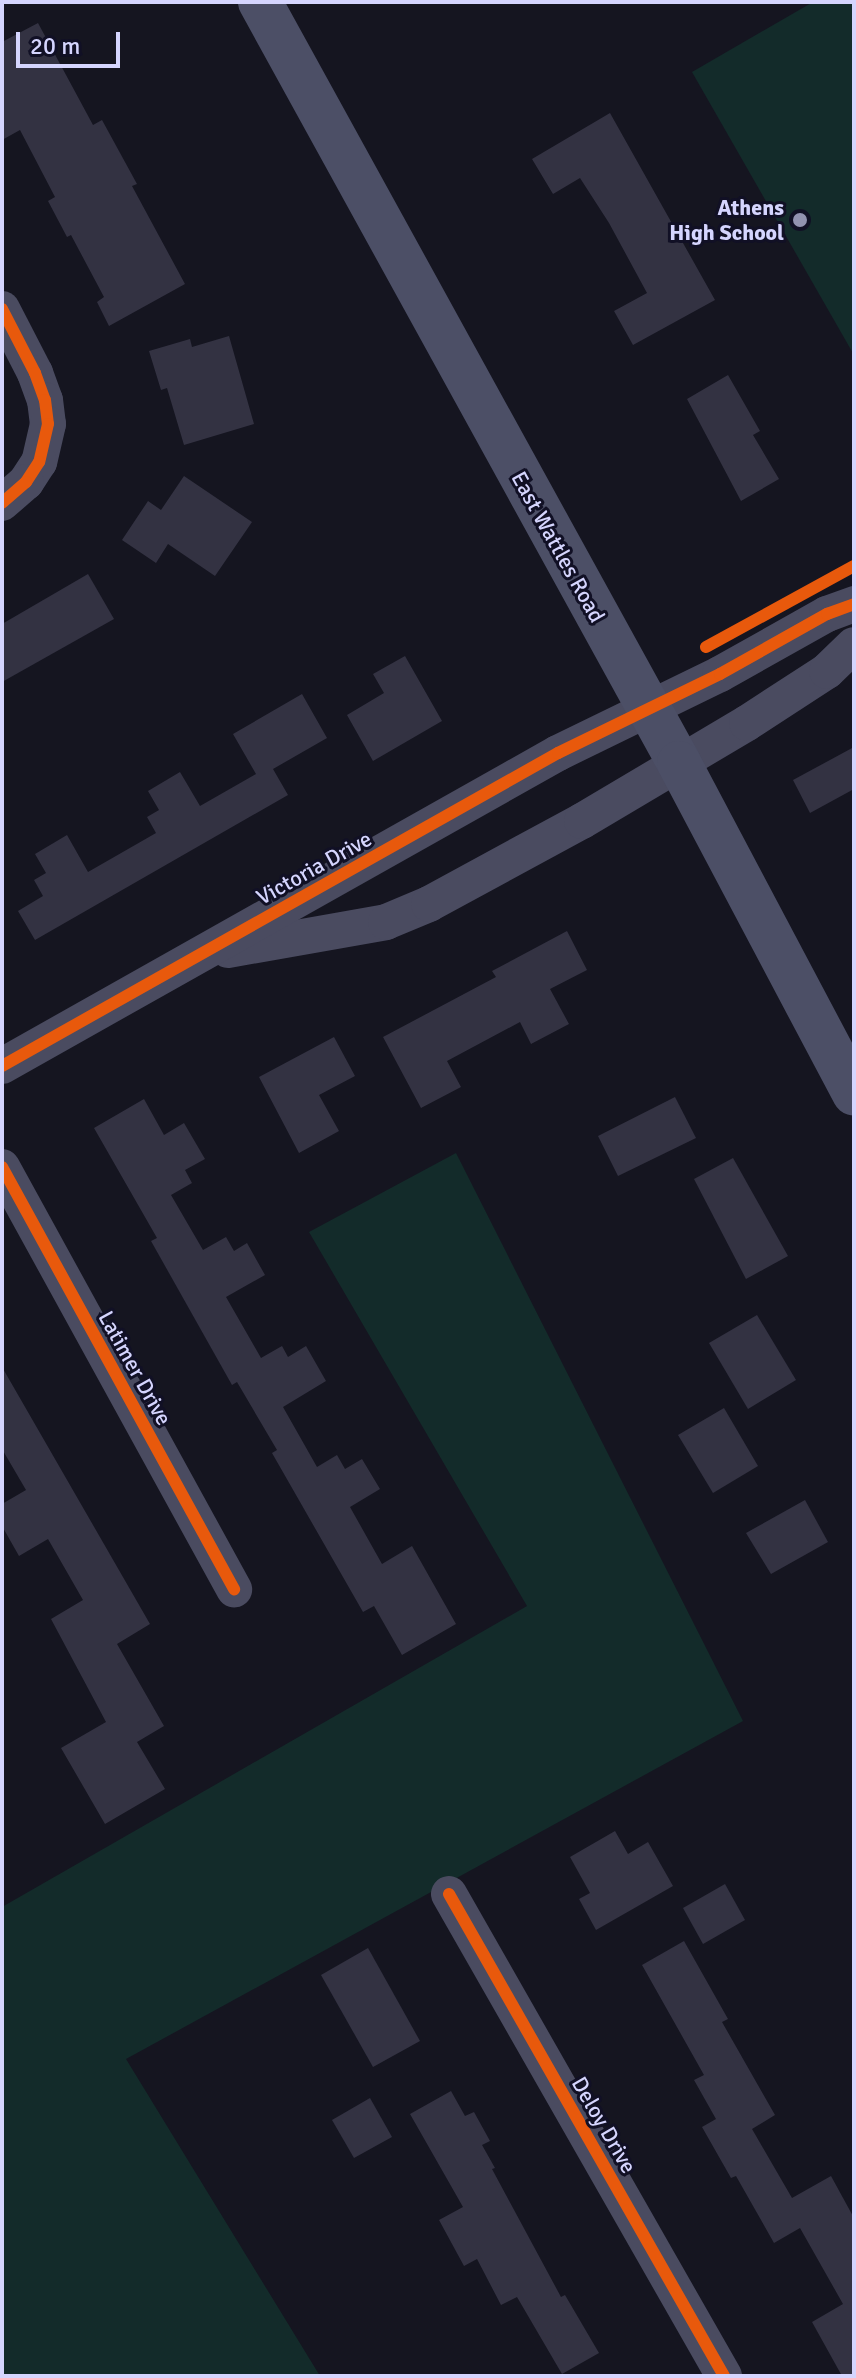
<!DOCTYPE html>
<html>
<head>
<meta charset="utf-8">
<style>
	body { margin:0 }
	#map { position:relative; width:856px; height:2378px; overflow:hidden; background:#151520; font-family:Signika,sans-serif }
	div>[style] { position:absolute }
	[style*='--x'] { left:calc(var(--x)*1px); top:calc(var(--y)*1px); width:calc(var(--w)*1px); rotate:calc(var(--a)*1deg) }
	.green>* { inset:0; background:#132b2a }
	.building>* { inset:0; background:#333242 }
	.street>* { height:36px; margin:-18px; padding:0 18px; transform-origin:18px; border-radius:18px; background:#4a4b60 }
	.secondary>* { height:44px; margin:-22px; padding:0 22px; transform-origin:22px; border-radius:22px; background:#4c4f66 }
	.cycleway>* { height:12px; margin:-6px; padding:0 6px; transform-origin:6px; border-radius:6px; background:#e8590c }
	.dots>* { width:22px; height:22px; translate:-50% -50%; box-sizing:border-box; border:4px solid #111025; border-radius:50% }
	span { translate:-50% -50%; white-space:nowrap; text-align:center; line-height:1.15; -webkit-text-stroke:6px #111025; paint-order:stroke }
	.poi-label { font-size:22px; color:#d5d5fe; font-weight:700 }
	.right { translate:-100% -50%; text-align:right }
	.street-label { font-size:22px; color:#d5d5fe }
	.frame { position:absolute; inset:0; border:4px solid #d5d5fe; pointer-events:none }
	.scale { position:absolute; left:16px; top:32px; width:104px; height:36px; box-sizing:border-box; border:4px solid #d5d5fe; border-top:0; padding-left:10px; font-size:24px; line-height:28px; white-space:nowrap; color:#d5d5fe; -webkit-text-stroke:6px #111025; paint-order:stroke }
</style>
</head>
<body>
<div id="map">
	<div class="green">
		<i style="clip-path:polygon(813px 2px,854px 2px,854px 355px,692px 72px)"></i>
		<i style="clip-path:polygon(456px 1153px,743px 1721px,126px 2059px,320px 2376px,2px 2376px,2px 1907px,527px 1606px,309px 1232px)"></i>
	</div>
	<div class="building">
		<i style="clip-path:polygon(38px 23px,93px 125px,102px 120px,137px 184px,132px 186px,185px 284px,109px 326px,97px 302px,104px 297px,71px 235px,67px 237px,48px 201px,55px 197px,20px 130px,2px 140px,2px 42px)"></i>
		<i style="clip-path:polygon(610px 113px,715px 300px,633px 345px,614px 311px,647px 293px,609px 223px,580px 178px,553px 194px,532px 159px)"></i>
		<i style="clip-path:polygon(229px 336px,254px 424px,184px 445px,167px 388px,161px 390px,149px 351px,190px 339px,192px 347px)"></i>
		<i style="clip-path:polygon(728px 375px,760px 431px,753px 435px,779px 479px,741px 501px,687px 399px)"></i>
		<i style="clip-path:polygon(184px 476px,252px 522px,215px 576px,168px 544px,156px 563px,122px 540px,148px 501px,161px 510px)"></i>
		<i style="clip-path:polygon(88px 574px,114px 619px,2px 682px,2px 624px)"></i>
		<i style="clip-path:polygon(405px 656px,442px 721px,373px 761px,347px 715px,384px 693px,373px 674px)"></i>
		<i style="clip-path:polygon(302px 694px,327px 738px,273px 769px,288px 795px,35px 940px,18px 911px,43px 896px,34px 880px,46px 873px,35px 854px,67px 835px,88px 872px,156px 833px,147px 817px,159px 810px,148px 791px,180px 772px,200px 806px,256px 774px,233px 734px)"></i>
		<i style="clip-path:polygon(854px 747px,854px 789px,810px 813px,793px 780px)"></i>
		<i style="clip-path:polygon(567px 931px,587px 970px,550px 989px,569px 1024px,531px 1044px,520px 1022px,447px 1061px,461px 1087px,421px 1108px,383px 1037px,496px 977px,492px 971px)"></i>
		<i style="clip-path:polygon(334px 1037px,355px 1076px,319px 1095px,339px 1131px,299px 1153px,259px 1077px)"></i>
		<i style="clip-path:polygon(675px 1097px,696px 1138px,618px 1176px,598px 1136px)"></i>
		<i style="clip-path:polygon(144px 1099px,164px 1135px,184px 1123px,205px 1159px,185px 1170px,192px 1183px,171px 1195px,203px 1250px,226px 1237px,234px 1251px,247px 1243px,265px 1275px,226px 1297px,261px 1358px,282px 1346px,288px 1357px,306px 1346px,326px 1381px,283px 1407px,317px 1467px,337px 1455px,345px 1469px,362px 1459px,380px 1489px,350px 1507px,382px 1564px,412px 1546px,456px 1624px,402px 1655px,374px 1606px,363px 1612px,272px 1453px,277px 1450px,237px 1382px,232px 1385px,151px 1241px,157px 1238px,94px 1128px)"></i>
		<i style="clip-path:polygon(733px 1158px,788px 1256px,746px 1279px,694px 1179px)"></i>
		<i style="clip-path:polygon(757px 1315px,796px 1380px,748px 1409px,709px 1343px)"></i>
		<i style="clip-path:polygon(2px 1367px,150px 1624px,117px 1644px,164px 1726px,137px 1742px,165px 1789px,105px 1824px,61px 1748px,106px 1722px,51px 1619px,83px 1600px,48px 1539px,19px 1556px,2px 1526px,2px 1504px,26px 1490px,2px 1449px)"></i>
		<i style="clip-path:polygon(724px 1408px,758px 1466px,713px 1493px,678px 1435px)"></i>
		<i style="clip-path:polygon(805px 1500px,828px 1542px,771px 1574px,746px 1533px)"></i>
		<i style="clip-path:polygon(615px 1831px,628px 1854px,648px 1842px,673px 1886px,596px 1930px,579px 1899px,590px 1893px,570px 1857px)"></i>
		<i style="clip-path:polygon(725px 1884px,745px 1920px,703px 1944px,683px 1908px)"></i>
		<i style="clip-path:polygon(684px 1941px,728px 2019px,722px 2022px,775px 2115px,752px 2129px,792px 2198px,831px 2176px,854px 2218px,854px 2376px,842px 2376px,812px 2322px,843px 2304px,800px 2228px,774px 2243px,736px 2176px,731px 2178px,702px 2127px,716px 2119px,694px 2080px,704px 2075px,642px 1965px)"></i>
		<i style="clip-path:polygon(368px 1948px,420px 2041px,373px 2067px,321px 1975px)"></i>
		<i style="clip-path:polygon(451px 2091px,465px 2116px,474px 2112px,490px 2141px,482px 2145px,495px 2168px,492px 2169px,561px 2297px,565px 2295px,599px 2353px,562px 2374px,517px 2297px,501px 2305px,477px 2259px,464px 2266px,439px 2220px,463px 2207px,410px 2114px)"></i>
		<i style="clip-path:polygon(370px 2098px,392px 2137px,354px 2158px,332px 2120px)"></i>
	</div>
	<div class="street">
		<i style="--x:2;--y:309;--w:72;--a:62.7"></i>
		<i style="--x:35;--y:373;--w:29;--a:70"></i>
		<i style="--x:45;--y:400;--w:24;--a:83"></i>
		<i style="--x:48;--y:424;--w:39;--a:103"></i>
		<i style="--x:39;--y:462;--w:24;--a:123"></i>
		<i style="--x:26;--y:482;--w:32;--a:139"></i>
		<i style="--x:228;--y:950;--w:160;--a:-10"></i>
		<i style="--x:386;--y:922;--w:47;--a:-22.7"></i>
		<i style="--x:429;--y:904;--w:174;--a:-28.5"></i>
		<i style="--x:582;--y:821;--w:192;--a:-30.7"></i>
		<i style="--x:747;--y:723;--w:95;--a:-33"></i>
		<i style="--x:827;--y:671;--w:37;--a:-44"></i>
		<i style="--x:2;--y:1066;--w:638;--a:-29.38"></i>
		<i style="--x:558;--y:753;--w:180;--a:-26"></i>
		<i style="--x:720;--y:674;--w:123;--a:-29.3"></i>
		<i style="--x:827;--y:614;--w:29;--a:-20"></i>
		<i style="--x:2;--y:1167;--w:482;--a:61.2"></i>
		<i style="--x:449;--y:1894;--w:555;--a:60.29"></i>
	</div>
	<div class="secondary">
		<i style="--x:260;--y:2;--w:869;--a:61.16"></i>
		<i style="--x:679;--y:763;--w:374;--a:62.1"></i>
	</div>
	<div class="cycleway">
		<i style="--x:2;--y:309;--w:72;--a:62.7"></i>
		<i style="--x:35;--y:373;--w:29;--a:70"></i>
		<i style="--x:45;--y:400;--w:24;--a:83"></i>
		<i style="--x:48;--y:424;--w:39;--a:103"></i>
		<i style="--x:39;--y:462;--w:24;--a:123"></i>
		<i style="--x:26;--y:482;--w:32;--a:139"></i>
		<i style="--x:706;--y:647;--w:169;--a:-28.7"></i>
		<i style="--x:2;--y:1066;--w:638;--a:-29.38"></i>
		<i style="--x:558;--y:753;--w:180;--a:-26"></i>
		<i style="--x:720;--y:674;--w:123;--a:-29.3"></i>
		<i style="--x:827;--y:614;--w:29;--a:-20"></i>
		<i style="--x:2;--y:1167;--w:482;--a:61.2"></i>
		<i style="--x:449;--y:1894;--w:555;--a:60.29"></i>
	</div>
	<div class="dots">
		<i style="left:800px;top:220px;background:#9292b0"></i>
	</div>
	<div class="poi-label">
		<span class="right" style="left:784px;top:220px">Athens<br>High School</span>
	</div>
	<div class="street-label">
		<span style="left:558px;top:547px;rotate:61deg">East Wattles Road</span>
		<span style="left:314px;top:868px;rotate:-29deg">Victoria Drive</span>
		<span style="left:135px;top:1368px;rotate:61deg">Latimer Drive</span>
		<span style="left:604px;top:2125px;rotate:60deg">Deloy Drive</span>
	</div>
	<div class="frame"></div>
	<div class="scale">20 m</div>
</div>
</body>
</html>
